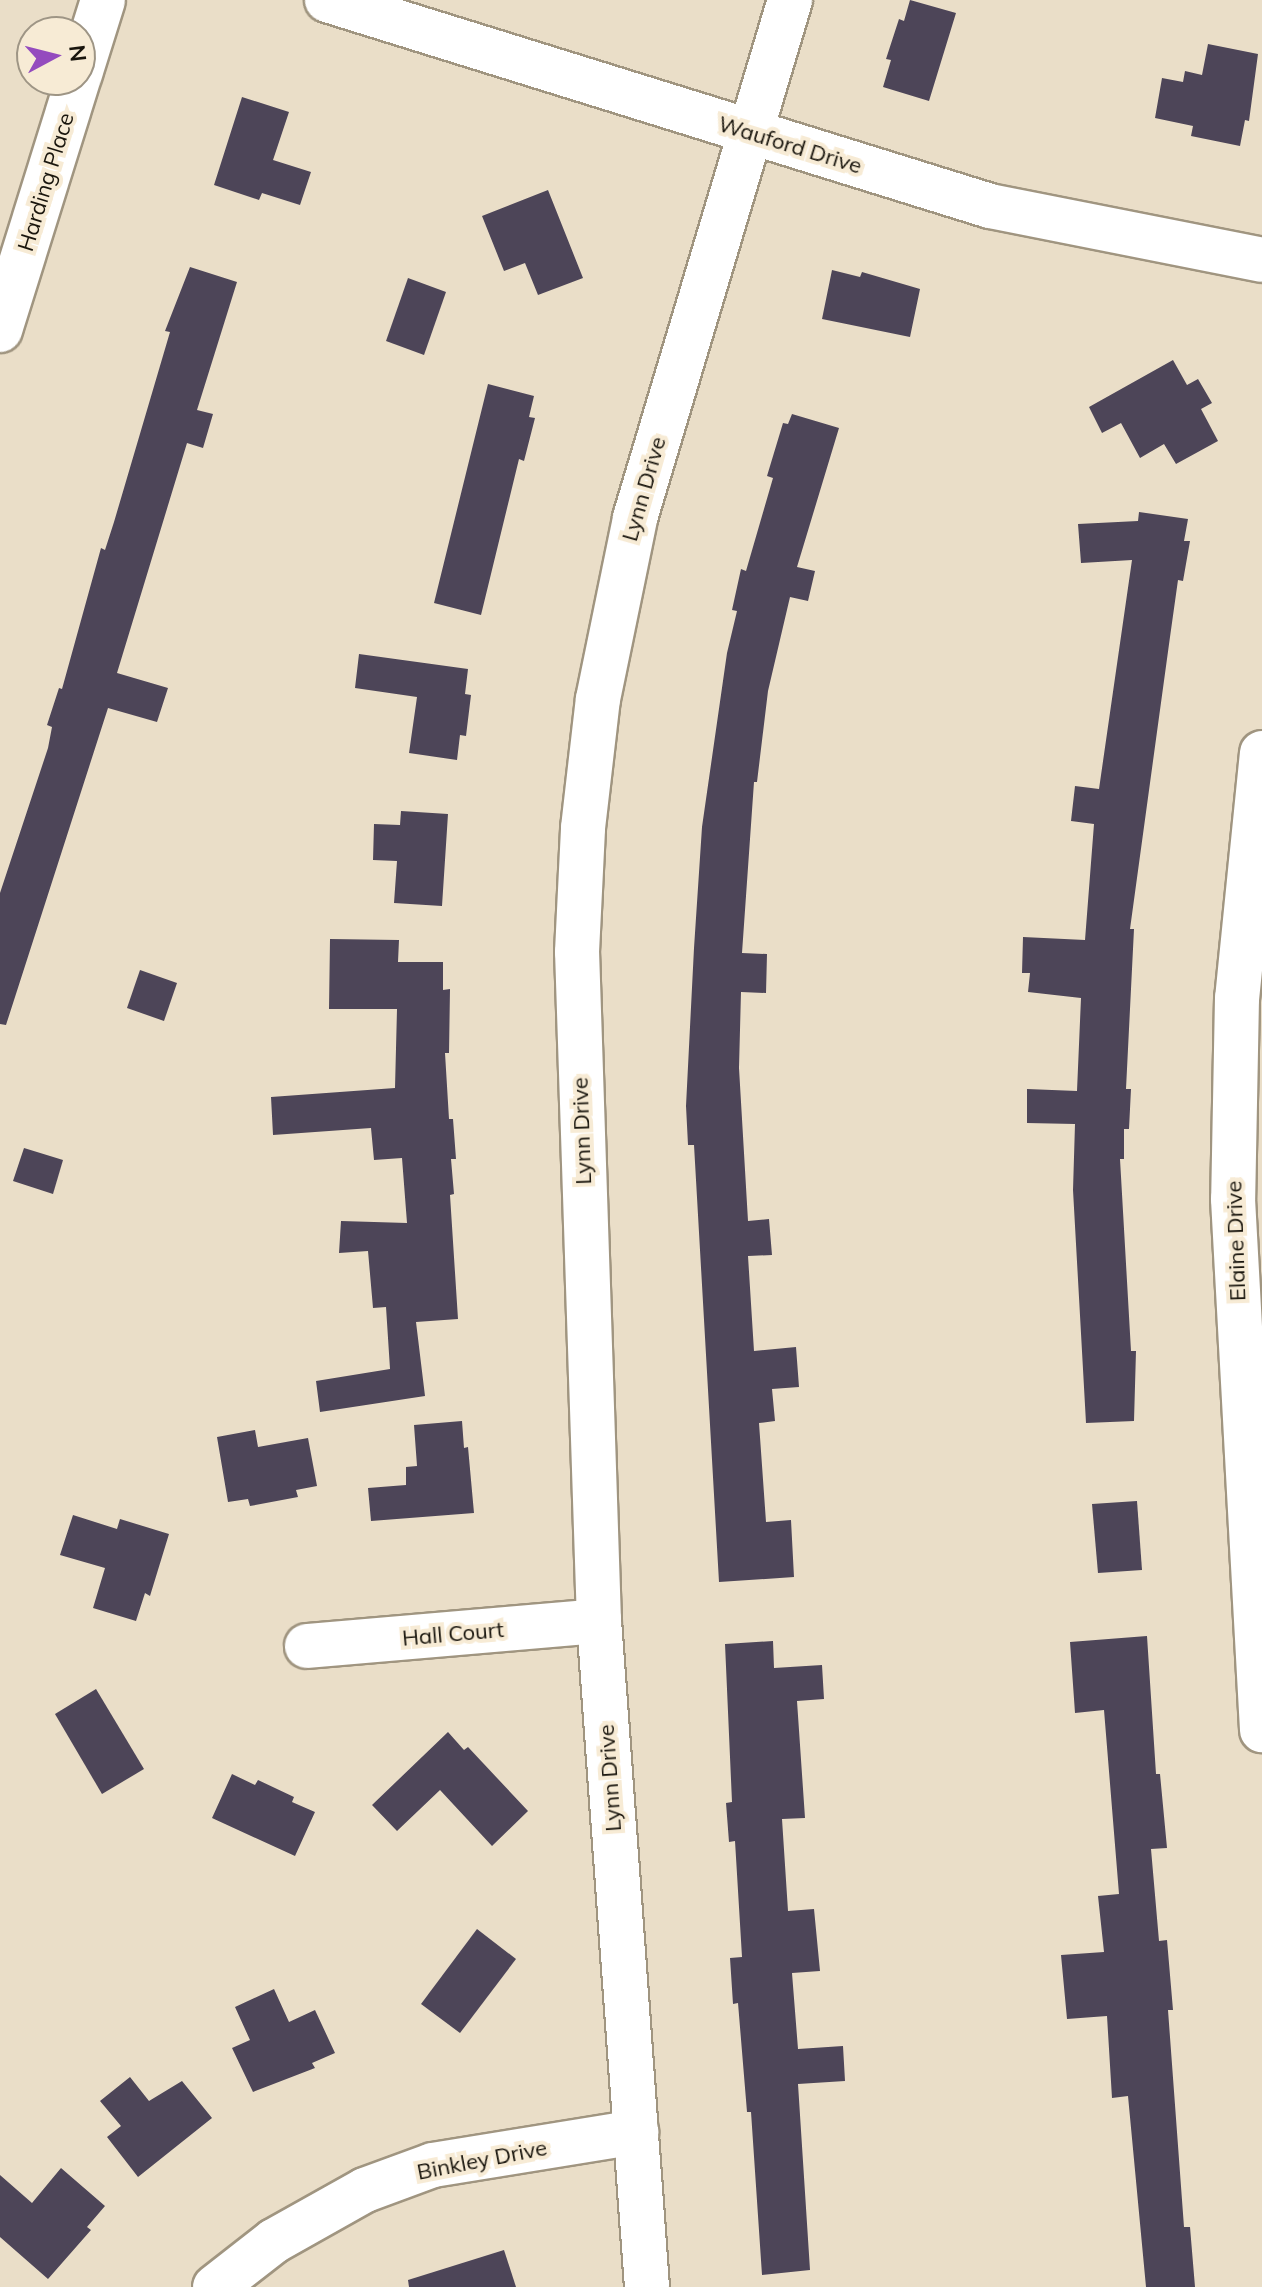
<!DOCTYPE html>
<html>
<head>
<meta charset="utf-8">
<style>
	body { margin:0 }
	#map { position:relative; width:1262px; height:2287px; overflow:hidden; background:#eadec8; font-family:Mulish,sans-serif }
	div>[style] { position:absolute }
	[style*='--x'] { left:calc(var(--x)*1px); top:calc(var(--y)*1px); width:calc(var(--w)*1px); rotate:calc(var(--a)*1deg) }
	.building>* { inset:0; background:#4d4558 }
	.roads { filter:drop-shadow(2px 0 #a09580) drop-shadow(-2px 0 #a09580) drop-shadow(0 2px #a09580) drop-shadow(0 -2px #a09580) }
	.minor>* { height:44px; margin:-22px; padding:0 22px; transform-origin:22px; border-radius:22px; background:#fff }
	.major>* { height:44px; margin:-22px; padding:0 22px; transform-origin:22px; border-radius:22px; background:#fff }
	span { translate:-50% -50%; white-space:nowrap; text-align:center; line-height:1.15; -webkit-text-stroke:8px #f7ebd5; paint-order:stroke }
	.street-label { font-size:22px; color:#19150d }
	.north { position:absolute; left:16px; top:16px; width:80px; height:80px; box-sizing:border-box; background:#f7ebd5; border:2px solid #9e9585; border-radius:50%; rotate:83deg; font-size:22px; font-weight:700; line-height:32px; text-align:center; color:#19150d }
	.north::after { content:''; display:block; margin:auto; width:28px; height:36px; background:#944bbe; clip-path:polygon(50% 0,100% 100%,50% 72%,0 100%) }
</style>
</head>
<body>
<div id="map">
	<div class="building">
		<i style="clip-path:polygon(910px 0,956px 13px,929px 101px,883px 87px,891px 60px,886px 59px,899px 19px,904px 21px)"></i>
		<i style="clip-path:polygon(1208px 44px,1258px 54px,1249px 121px,1245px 120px,1240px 146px,1191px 136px,1193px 126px,1155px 118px,1162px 78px,1183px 82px,1185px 71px,1202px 75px)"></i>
		<i style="clip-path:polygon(242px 97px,289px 112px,273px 160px,311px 172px,300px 205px,262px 193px,259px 200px,214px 185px)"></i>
		<i style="clip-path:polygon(548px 190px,583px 278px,538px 295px,525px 263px,504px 271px,482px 216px)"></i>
		<i style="clip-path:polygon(190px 267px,237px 282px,197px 410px,213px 414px,203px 448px,187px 443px,117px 673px,168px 688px,157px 722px,108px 708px,6px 1025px,0 1024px,0 893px,48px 748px,52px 727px,47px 725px,59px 688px,62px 689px,101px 548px,105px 550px,114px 522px,170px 332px,165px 331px)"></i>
		<i style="clip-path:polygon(832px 270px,860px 277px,862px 272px,920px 289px,910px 337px,822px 319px)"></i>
		<i style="clip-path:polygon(408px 278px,446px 292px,424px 355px,386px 341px)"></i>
		<i style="clip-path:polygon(1173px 360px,1187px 385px,1198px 379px,1212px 403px,1201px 409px,1218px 441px,1176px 464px,1164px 444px,1140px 458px,1121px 423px,1102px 433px,1089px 407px)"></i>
		<i style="clip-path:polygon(488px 384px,534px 396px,529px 417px,535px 418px,524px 461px,519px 459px,481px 615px,434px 603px)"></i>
		<i style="clip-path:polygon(792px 414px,839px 428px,797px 567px,815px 571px,808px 601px,790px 597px,768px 691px,757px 782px,754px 782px,742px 953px,767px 954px,766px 993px,741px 992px,739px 1068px,748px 1221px,769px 1219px,772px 1255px,748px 1256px,754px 1351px,796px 1347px,799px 1387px,772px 1389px,775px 1421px,759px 1423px,766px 1522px,791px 1520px,794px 1577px,719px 1582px,694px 1145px,688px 1145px,686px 1106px,694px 948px,702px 827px,727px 653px,737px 611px,732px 610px,741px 569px,746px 571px,773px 478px,767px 476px,783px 423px,788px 424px)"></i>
		<i style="clip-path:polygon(1139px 512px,1188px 519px,1184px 541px,1190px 541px,1183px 581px,1178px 580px,1170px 637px,1130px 929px,1134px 929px,1126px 1089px,1131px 1089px,1129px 1129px,1124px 1129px,1124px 1159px,1120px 1159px,1131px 1351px,1136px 1351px,1134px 1421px,1086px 1423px,1073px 1190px,1075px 1124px,1027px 1123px,1027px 1089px,1077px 1091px,1081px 998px,1028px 992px,1030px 973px,1022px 973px,1023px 937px,1085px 940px,1094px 824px,1071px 821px,1075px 786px,1099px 789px,1132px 560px,1081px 563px,1078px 524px,1138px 521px)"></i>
		<i style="clip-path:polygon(359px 654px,468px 669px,465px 694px,471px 695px,466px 736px,460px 735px,457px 760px,409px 753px,417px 697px,355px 688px)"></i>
		<i style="clip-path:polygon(401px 811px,448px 814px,442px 906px,394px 903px,397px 861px,373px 860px,374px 824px,400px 825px)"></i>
		<i style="clip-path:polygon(330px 939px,399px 940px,398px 962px,443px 962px,443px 990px,450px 989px,449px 1053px,445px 1053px,449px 1119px,453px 1119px,456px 1159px,451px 1159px,454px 1194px,450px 1195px,458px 1319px,416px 1322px,425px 1396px,320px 1412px,316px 1381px,390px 1369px,386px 1307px,373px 1308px,368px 1251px,339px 1253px,341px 1221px,407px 1223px,402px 1158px,374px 1160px,371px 1128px,273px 1135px,271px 1097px,395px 1088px,397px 1009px,329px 1009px)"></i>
		<i style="clip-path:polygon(140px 970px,177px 983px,164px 1021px,127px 1008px)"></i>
		<i style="clip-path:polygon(24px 1148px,63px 1160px,53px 1194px,13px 1181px)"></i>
		<i style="clip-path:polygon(462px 1421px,464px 1448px,468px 1447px,474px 1513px,371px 1521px,368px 1488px,406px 1485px,406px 1467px,417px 1466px,414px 1425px)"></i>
		<i style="clip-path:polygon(255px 1430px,258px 1447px,308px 1438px,317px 1486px,296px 1490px,298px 1497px,250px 1506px,248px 1499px,228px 1502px,217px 1437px)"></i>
		<i style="clip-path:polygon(1137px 1501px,1142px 1570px,1098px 1573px,1092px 1504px)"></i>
		<i style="clip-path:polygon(73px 1515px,117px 1529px,120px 1519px,169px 1534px,150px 1596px,145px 1593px,136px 1621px,93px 1608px,105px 1568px,60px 1555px)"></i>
		<i style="clip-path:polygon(1147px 1636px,1156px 1774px,1160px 1774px,1167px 1848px,1151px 1849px,1159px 1941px,1167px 1940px,1173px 2010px,1168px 2010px,1184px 2227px,1190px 2227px,1195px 2287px,1146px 2287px,1128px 2096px,1112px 2098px,1107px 2016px,1067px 2019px,1061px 1955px,1104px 1952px,1098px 1896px,1119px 1894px,1104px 1710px,1075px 1713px,1070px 1642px)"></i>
		<i style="clip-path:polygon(773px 1641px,774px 1668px,822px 1665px,824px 1699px,797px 1701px,805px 1818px,782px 1819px,788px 1911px,814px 1909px,820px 1971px,792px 1973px,798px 2049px,843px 2046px,845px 2081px,798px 2084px,810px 2270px,762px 2275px,751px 2112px,747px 2112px,738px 2003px,733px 2004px,730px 1958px,742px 1957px,735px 1841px,729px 1842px,726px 1803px,732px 1802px,725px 1644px)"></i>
		<i style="clip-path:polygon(96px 1689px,144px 1769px,102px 1794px,55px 1714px)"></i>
		<i style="clip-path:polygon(448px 1732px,464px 1750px,468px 1747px,528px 1811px,492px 1846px,440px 1790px,397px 1831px,372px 1805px)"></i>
		<i style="clip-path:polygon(232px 1774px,255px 1785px,258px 1780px,294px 1797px,292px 1802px,315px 1812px,295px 1856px,212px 1818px)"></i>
		<i style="clip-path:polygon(477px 1929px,516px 1959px,460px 2033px,421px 2004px)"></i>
		<i style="clip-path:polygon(274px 1989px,289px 2022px,315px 2010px,335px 2053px,312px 2063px,315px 2068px,253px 2092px,232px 2048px,250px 2040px,235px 2007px)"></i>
		<i style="clip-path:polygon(130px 2077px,149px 2101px,182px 2081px,212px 2118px,138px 2177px,107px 2137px,121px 2126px,100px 2101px)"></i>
		<i style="clip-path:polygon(61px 2168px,105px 2206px,87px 2227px,91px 2230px,48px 2279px,0 2237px,0 2175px,32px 2203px)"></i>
		<i style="clip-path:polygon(504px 2250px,516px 2287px,409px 2287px,408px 2280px)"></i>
	</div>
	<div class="roads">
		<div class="minor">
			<i style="--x:327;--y:0;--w:694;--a:17.26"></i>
			<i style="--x:990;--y:206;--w:277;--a:11.2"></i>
			<i style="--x:1262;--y:753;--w:246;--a:95.8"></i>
			<i style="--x:1237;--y:998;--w:201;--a:91.1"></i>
			<i style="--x:1233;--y:1199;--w:532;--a:86.87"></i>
			<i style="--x:307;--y:1646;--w:293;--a:-4.9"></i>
			<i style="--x:215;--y:2287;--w:75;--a:-37.9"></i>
			<i style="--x:274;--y:2241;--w:104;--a:-29.3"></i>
			<i style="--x:365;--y:2190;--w:72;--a:-20.2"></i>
			<i style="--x:433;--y:2165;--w:206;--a:-9.2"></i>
			<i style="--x:647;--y:2287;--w:668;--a:-94.12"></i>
			<i style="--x:599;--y:1621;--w:669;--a:-91.88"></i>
			<i style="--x:577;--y:952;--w:124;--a:-87.2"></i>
			<i style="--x:583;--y:828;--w:130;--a:-83.4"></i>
			<i style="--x:598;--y:699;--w:185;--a:-78.4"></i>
			<i style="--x:635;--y:518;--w:541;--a:-73.34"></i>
		</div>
		<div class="major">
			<i style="--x:80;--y:74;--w:77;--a:-72.7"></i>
			<i style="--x:0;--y:330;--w:262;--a:-72.7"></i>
		</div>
	</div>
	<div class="street-label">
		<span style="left:790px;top:145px;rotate:17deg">Wauford Drive</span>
		<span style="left:46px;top:182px;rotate:-73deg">Harding Place</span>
		<span style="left:644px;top:489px;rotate:-74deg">Lynn Drive</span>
		<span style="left:582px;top:1131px;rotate:-92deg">Lynn Drive</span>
		<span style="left:1236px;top:1241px;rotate:-92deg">Elaine Drive</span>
		<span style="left:453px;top:1634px;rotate:-5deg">Hall Court</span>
		<span style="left:610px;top:1778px;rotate:-94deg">Lynn Drive</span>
		<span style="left:482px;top:2160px;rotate:-11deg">Binkley Drive</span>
	</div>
	<div class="north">N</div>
</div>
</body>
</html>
